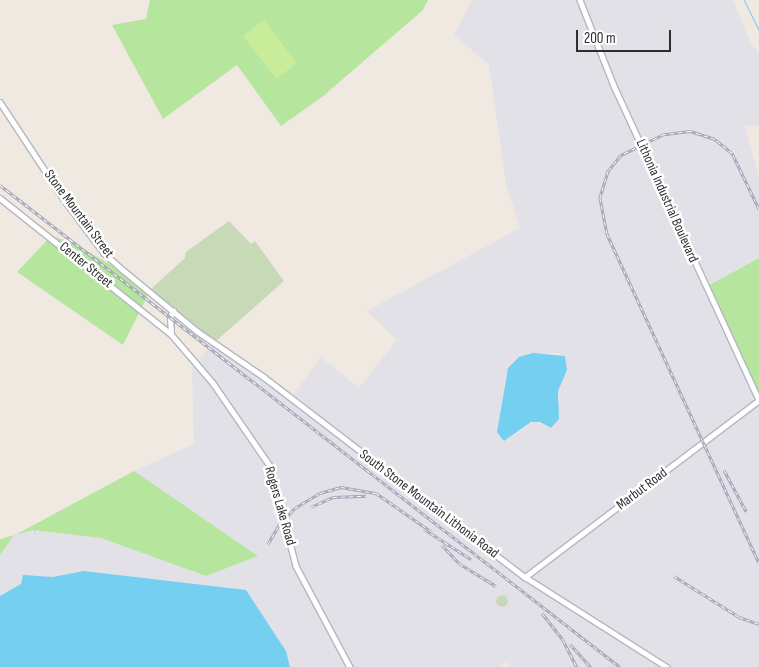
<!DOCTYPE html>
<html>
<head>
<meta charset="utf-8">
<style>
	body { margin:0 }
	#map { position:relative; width:759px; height:667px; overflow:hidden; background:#efe9e1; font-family:"Sofia Sans Condensed",sans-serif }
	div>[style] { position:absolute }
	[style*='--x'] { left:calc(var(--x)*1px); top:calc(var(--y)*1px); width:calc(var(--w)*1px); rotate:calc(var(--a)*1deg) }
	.industrial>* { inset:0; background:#e3e1e8 }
	.green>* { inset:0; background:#b6e59e }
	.cemetery>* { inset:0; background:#c8d9b8 }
	.round { border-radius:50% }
	.pitch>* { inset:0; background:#c9ec9a }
	.water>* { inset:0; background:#75cff0 }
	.stream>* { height:1px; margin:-0.5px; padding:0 0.5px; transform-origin:0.5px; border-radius:0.5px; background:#75cff0 }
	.roads { filter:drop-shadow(1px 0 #b4b7c1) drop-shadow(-1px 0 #b4b7c1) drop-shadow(0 1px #b4b7c1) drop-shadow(0 -1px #b4b7c1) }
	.secondary>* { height:4.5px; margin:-2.25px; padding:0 2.25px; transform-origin:2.25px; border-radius:2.25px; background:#fff }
	.rail>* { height:3px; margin-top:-1.5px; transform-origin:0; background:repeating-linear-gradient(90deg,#fff 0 4px,#a3a6b8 0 8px); box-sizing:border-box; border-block:1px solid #a3a6b8 }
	span { translate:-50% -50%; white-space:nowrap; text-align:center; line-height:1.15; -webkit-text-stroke:5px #fff; paint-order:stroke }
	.street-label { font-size:14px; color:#2e2e2e }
	.scale { position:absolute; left:576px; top:30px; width:95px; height:22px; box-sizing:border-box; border:2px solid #2e2e2e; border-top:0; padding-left:6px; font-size:15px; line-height:18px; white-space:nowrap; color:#2e2e2e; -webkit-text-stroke:4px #fff; paint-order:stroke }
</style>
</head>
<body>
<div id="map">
	<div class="industrial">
		<i style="clip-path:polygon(evenodd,472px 0,733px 0,751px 44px,759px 53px,759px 126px,745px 126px,759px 179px,759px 258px,706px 287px,759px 401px,759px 667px,510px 667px,506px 662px,499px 667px,0 667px,0 555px,14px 535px,33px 530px,101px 538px,206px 576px,257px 556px,134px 471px,194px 444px,192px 367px,215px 342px,292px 397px,321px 357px,359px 388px,397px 340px,367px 311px,520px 228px,506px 184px,489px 65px,454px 35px,472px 0,543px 353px,560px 353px,567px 370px,558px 391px,560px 399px,554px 426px,550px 428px,535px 421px,507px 440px,497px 432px,506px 375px,543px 353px)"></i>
	</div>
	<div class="green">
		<i style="clip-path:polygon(150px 0,428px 0,423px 10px,322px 97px,281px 126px,237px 65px,163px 119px,112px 25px,146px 19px)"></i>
		<i style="clip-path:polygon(51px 236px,74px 243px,151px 289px,123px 345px,17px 272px)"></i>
		<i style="clip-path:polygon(759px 258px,759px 401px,706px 287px)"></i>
		<i style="clip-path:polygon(134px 471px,258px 556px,206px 576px,101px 538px,33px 530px,14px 535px,0 555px,0 539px,15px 535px)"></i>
	</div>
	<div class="cemetery">
		<i style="clip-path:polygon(229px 221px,251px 244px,255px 241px,284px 281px,215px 342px,151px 289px,185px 258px,186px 252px)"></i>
		<i class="round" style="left:496px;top:595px;width:12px;height:12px"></i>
	</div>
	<div class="pitch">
		<i style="clip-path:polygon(264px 20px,297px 63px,276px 79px,243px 36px)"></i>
	</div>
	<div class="water">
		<i style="clip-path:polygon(533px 353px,565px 356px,567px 370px,558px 391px,559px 419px,551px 428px,540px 422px,531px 422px,504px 441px,497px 432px,508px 368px,519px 357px)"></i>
		<i style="clip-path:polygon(84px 571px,246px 590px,286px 651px,290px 667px,0 667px,0 596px,21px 584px,23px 575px,53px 577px)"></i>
	</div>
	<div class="stream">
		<i style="--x:744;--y:0;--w:34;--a:64"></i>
	</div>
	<div class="roads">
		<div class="secondary">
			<i style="--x:580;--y:0;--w:92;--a:68.4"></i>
			<i style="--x:614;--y:86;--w:346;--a:65.2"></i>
			<i style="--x:0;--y:102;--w:115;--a:56.7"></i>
			<i style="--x:63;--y:198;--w:69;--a:53.3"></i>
			<i style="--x:104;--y:253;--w:25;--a:42"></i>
			<i style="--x:123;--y:270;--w:96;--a:39.5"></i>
			<i style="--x:197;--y:331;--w:81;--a:34.5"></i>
			<i style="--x:264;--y:377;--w:329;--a:37.5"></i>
			<i style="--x:525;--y:577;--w:168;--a:32.4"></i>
			<i style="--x:0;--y:198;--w:218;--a:38.5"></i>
			<i style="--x:171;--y:334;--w:65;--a:49.4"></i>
			<i style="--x:213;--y:383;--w:101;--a:55.5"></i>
			<i style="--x:270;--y:466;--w:103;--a:75.4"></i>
			<i style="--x:296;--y:566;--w:115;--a:61.9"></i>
			<i style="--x:171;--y:333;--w:16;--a:-94"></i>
			<i style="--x:170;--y:317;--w:7;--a:-63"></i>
			<i style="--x:525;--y:577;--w:293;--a:-37.1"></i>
		</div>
	</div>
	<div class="rail">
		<i style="--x:0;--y:185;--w:785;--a:37.86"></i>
		<i style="--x:759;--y:209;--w:62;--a:-115.7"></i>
		<i style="--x:732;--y:153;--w:22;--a:-141"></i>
		<i style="--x:715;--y:139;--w:26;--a:-162"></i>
		<i style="--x:690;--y:131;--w:26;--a:173"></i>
		<i style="--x:664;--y:134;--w:48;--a:154"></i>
		<i style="--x:621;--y:155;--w:21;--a:129"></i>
		<i style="--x:608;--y:171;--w:28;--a:107"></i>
		<i style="--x:600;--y:198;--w:37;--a:79"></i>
		<i style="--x:607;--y:234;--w:362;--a:65.2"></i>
		<i style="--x:724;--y:470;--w:47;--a:61.8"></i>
		<i style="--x:311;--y:507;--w:24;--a:-24"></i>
		<i style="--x:333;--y:497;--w:33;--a:-2"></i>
		<i style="--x:424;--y:529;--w:56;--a:32.6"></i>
		<i style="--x:34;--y:532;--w:1;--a:0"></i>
		<i style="--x:268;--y:544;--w:22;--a:-60"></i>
		<i style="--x:279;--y:525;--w:23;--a:-47"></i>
		<i style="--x:295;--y:508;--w:29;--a:-31"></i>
		<i style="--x:320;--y:493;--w:22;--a:-16"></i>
		<i style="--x:341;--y:487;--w:36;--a:10"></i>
		<i style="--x:376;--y:493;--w:68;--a:34.9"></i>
		<i style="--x:442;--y:545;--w:26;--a:47"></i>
		<i style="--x:460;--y:564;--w:42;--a:31.4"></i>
		<i style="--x:674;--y:576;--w:77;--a:32.2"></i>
		<i style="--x:739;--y:617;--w:21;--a:19"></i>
		<i style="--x:542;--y:613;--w:34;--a:52"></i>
		<i style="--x:563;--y:640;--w:30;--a:63"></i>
		<i style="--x:570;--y:644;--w:31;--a:48"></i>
	</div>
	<div class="street-label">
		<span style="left:667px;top:201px;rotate:66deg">Lithonia Industrial Boulevard</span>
		<span style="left:79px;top:214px;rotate:53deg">Stone Mountain Street</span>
		<span style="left:86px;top:265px;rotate:39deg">Center Street</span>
		<span style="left:642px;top:489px;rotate:-37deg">Marbut Road</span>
		<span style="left:429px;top:504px;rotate:37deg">South Stone Mountain Lithonia Road</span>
		<span style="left:280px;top:506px;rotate:74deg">Rogers Lake Road</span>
	</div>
	<div class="scale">200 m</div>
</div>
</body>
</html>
